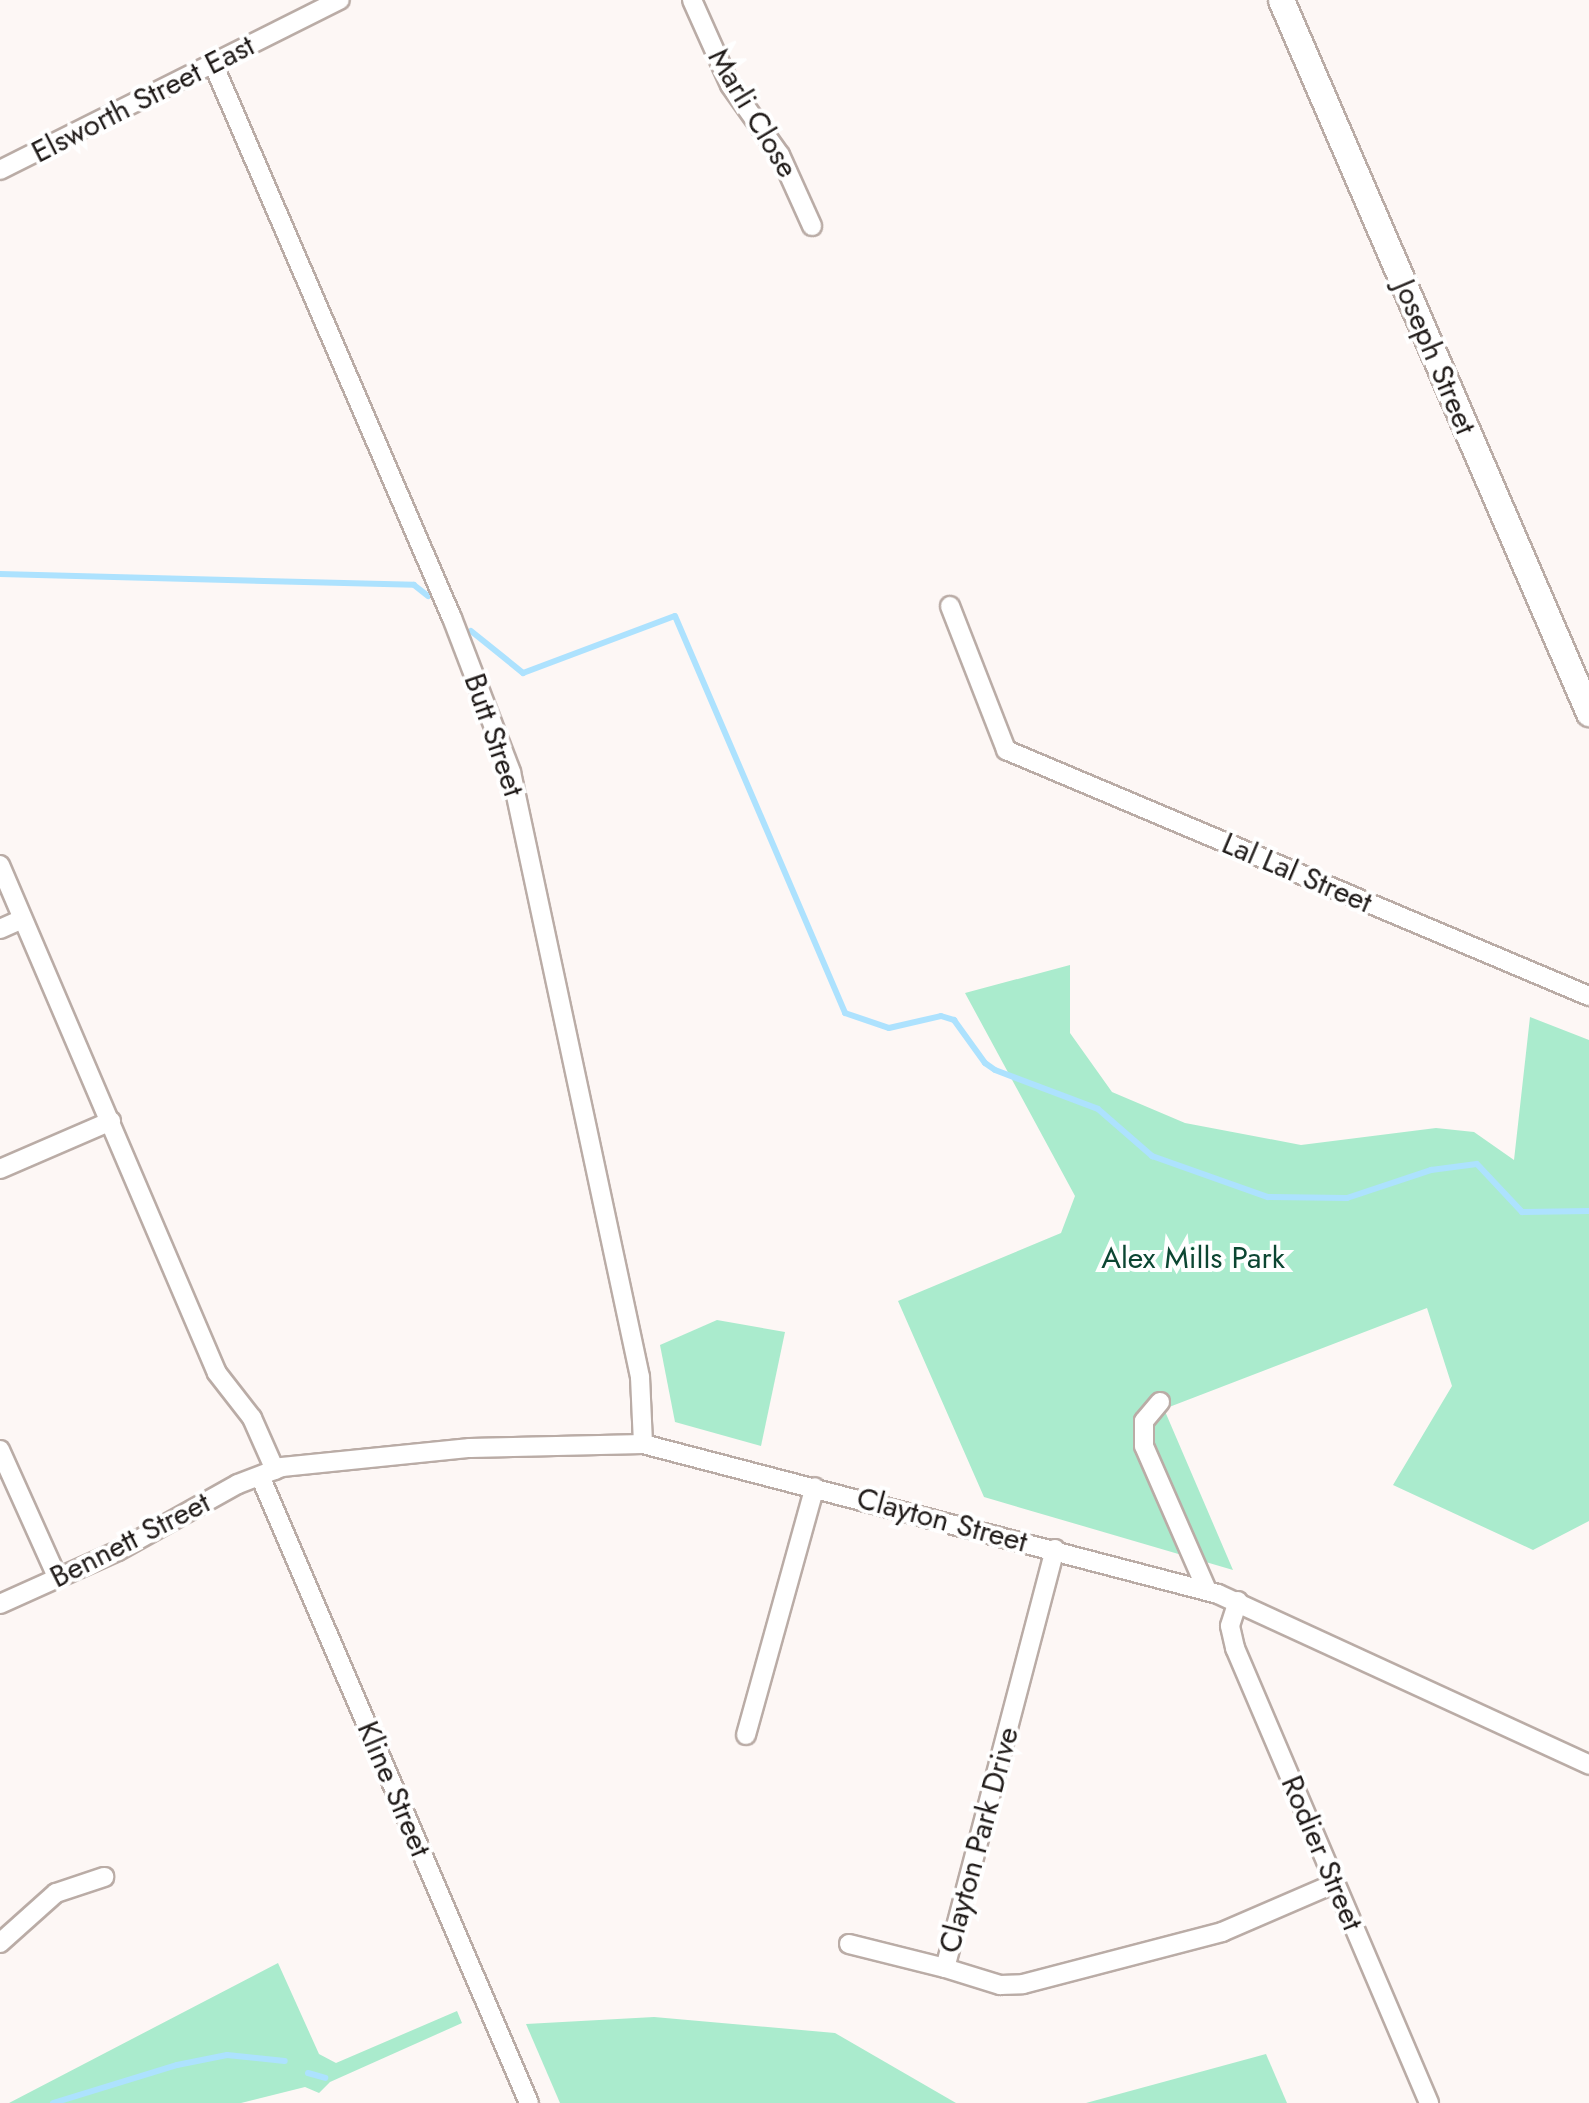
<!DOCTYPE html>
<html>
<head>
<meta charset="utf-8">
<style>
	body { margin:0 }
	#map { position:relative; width:1589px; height:2103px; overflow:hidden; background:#fdf7f5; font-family:Jost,sans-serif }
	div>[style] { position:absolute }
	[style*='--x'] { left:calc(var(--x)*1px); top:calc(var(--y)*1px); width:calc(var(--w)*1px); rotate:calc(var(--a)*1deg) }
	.green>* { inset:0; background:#aaebcd }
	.stream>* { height:6px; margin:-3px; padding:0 3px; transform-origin:3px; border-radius:3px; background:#ade2fe }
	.roads { filter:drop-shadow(2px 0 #baaca6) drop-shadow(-2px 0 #baaca6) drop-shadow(0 2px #baaca6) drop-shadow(0 -2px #baaca6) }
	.street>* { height:18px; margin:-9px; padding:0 9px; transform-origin:9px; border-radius:9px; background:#fff }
	.secondary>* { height:25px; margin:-12.5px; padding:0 12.5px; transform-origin:12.5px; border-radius:12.5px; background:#fff }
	span { translate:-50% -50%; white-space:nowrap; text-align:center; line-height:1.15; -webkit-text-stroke:8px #fff; paint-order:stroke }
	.street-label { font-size:30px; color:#201b19 }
	.park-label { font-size:30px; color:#0c4632 }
</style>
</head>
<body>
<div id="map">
	<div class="green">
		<i style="clip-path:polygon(1070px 965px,1070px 1033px,1112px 1092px,1185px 1123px,1301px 1145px,1436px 1128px,1474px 1132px,1514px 1160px,1530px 1017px,1589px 1040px,1589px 1521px,1533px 1550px,1393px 1485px,1452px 1386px,1427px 1308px,1164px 1409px,1233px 1570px,984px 1497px,898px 1301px,1061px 1233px,1075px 1196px,965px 993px)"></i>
		<i style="clip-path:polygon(717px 1320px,785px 1332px,761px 1446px,675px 1422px,660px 1345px)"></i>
		<i style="clip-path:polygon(278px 1963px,319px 2054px,336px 2063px,457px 2011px,462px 2023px,330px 2082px,319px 2093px,305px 2087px,241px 2103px,9px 2103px)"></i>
		<i style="clip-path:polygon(654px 2017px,835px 2033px,956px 2103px,560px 2103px,526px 2024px)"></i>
		<i style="clip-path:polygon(1266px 2054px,1287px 2103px,1086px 2103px)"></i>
	</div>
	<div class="stream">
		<i style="--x:0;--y:574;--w:414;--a:1.5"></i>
		<i style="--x:414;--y:585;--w:18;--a:38"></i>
		<i style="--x:471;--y:631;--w:67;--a:38.9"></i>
		<i style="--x:523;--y:673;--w:162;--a:-20.6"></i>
		<i style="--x:675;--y:616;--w:432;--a:66.8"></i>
		<i style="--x:845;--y:1013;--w:46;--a:18.8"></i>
		<i style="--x:889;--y:1028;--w:53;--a:-13"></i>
		<i style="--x:941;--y:1016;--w:14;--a:17"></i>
		<i style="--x:954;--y:1020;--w:53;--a:54.2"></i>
		<i style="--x:985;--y:1063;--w:12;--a:35"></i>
		<i style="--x:995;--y:1070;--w:110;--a:20.7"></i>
		<i style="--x:1098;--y:1109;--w:72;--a:41"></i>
		<i style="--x:1152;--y:1156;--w:123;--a:19.5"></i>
		<i style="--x:1268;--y:1197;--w:79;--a:0.7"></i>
		<i style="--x:1347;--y:1198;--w:89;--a:-18.4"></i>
		<i style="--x:1431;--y:1170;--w:46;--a:-7.4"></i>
		<i style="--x:1477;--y:1164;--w:66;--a:46.8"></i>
		<i style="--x:1522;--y:1212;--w:67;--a:-0.9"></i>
		<i style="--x:308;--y:2073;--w:18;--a:16"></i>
		<i style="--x:53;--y:2103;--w:130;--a:-17"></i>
		<i style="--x:177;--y:2065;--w:51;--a:-11.3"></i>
		<i style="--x:227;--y:2055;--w:58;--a:5.9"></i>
	</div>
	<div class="roads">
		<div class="street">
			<i style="--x:692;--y:0;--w:93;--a:65.9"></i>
			<i style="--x:730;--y:85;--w:86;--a:54.5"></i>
			<i style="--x:780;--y:155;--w:78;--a:65.7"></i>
			<i style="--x:214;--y:66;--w:601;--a:66.68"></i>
			<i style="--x:452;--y:618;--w:165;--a:69"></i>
			<i style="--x:511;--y:772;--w:619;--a:77.96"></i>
			<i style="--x:640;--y:1377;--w:67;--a:87.4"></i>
			<i style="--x:0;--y:170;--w:380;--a:-26.6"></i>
			<i style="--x:950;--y:606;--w:155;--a:68.7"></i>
			<i style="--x:1006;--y:750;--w:633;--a:22.88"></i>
			<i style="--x:0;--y:865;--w:552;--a:66.87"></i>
			<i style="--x:217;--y:1373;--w:57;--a:52.1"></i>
			<i style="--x:252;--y:1418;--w:57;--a:66.1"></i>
			<i style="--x:0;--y:929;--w:24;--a:-24"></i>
			<i style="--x:0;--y:1169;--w:121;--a:-23.4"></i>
			<i style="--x:1160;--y:1402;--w:25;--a:130"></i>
			<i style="--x:1144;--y:1421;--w:25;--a:90"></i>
			<i style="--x:1144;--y:1446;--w:157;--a:66.4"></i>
			<i style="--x:0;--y:1450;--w:141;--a:65.8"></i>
			<i style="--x:260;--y:1476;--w:682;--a:66.78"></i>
			<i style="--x:1055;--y:1549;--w:433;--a:104.7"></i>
			<i style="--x:945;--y:1968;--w:58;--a:17.2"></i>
			<i style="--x:1000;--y:1985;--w:23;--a:-2"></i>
			<i style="--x:1023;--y:1984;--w:206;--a:-14.6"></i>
			<i style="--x:1222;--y:1932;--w:123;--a:-23.4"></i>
			<i style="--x:1238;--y:1601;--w:26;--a:108"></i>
			<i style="--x:1230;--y:1626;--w:23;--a:77"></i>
			<i style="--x:1235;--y:1648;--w:495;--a:66.9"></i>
			<i style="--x:0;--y:1604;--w:129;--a:-24.2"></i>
			<i style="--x:118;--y:1551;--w:137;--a:-29.2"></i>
			<i style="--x:238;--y:1484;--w:47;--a:-21.1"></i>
			<i style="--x:282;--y:1467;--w:189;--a:-5.8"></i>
			<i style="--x:470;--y:1448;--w:173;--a:-1.3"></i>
			<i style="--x:643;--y:1444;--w:594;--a:14.62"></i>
			<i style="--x:1218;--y:1594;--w:409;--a:24.7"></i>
			<i style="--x:746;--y:1735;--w:257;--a:-74.5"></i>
			<i style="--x:0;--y:1943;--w:75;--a:-41.8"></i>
			<i style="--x:56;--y:1893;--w:51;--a:-18.4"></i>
			<i style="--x:849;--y:1944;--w:99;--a:14"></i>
		</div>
		<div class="secondary">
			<i style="--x:1281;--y:0;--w:777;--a:66.64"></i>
		</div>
	</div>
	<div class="street-label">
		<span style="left:143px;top:99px;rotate:-27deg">Elsworth Street East</span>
		<span style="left:753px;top:113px;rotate:59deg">Marli Close</span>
		<span style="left:1435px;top:357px;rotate:67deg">Joseph Street</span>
		<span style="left:494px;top:735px;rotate:71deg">Butt Street</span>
		<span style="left:1297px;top:873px;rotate:23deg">Lal Lal Street</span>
		<span style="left:942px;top:1520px;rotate:15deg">Clayton Street</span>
		<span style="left:130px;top:1540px;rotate:-27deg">Bennett Street</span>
		<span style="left:394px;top:1789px;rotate:67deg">Kline Street</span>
		<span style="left:979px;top:1840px;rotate:-75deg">Clayton Park Drive</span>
		<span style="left:1322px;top:1853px;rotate:67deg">Rodier Street</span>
	</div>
	<div class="park-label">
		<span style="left:1193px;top:1258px">Alex Mills Park</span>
	</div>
</div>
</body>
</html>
